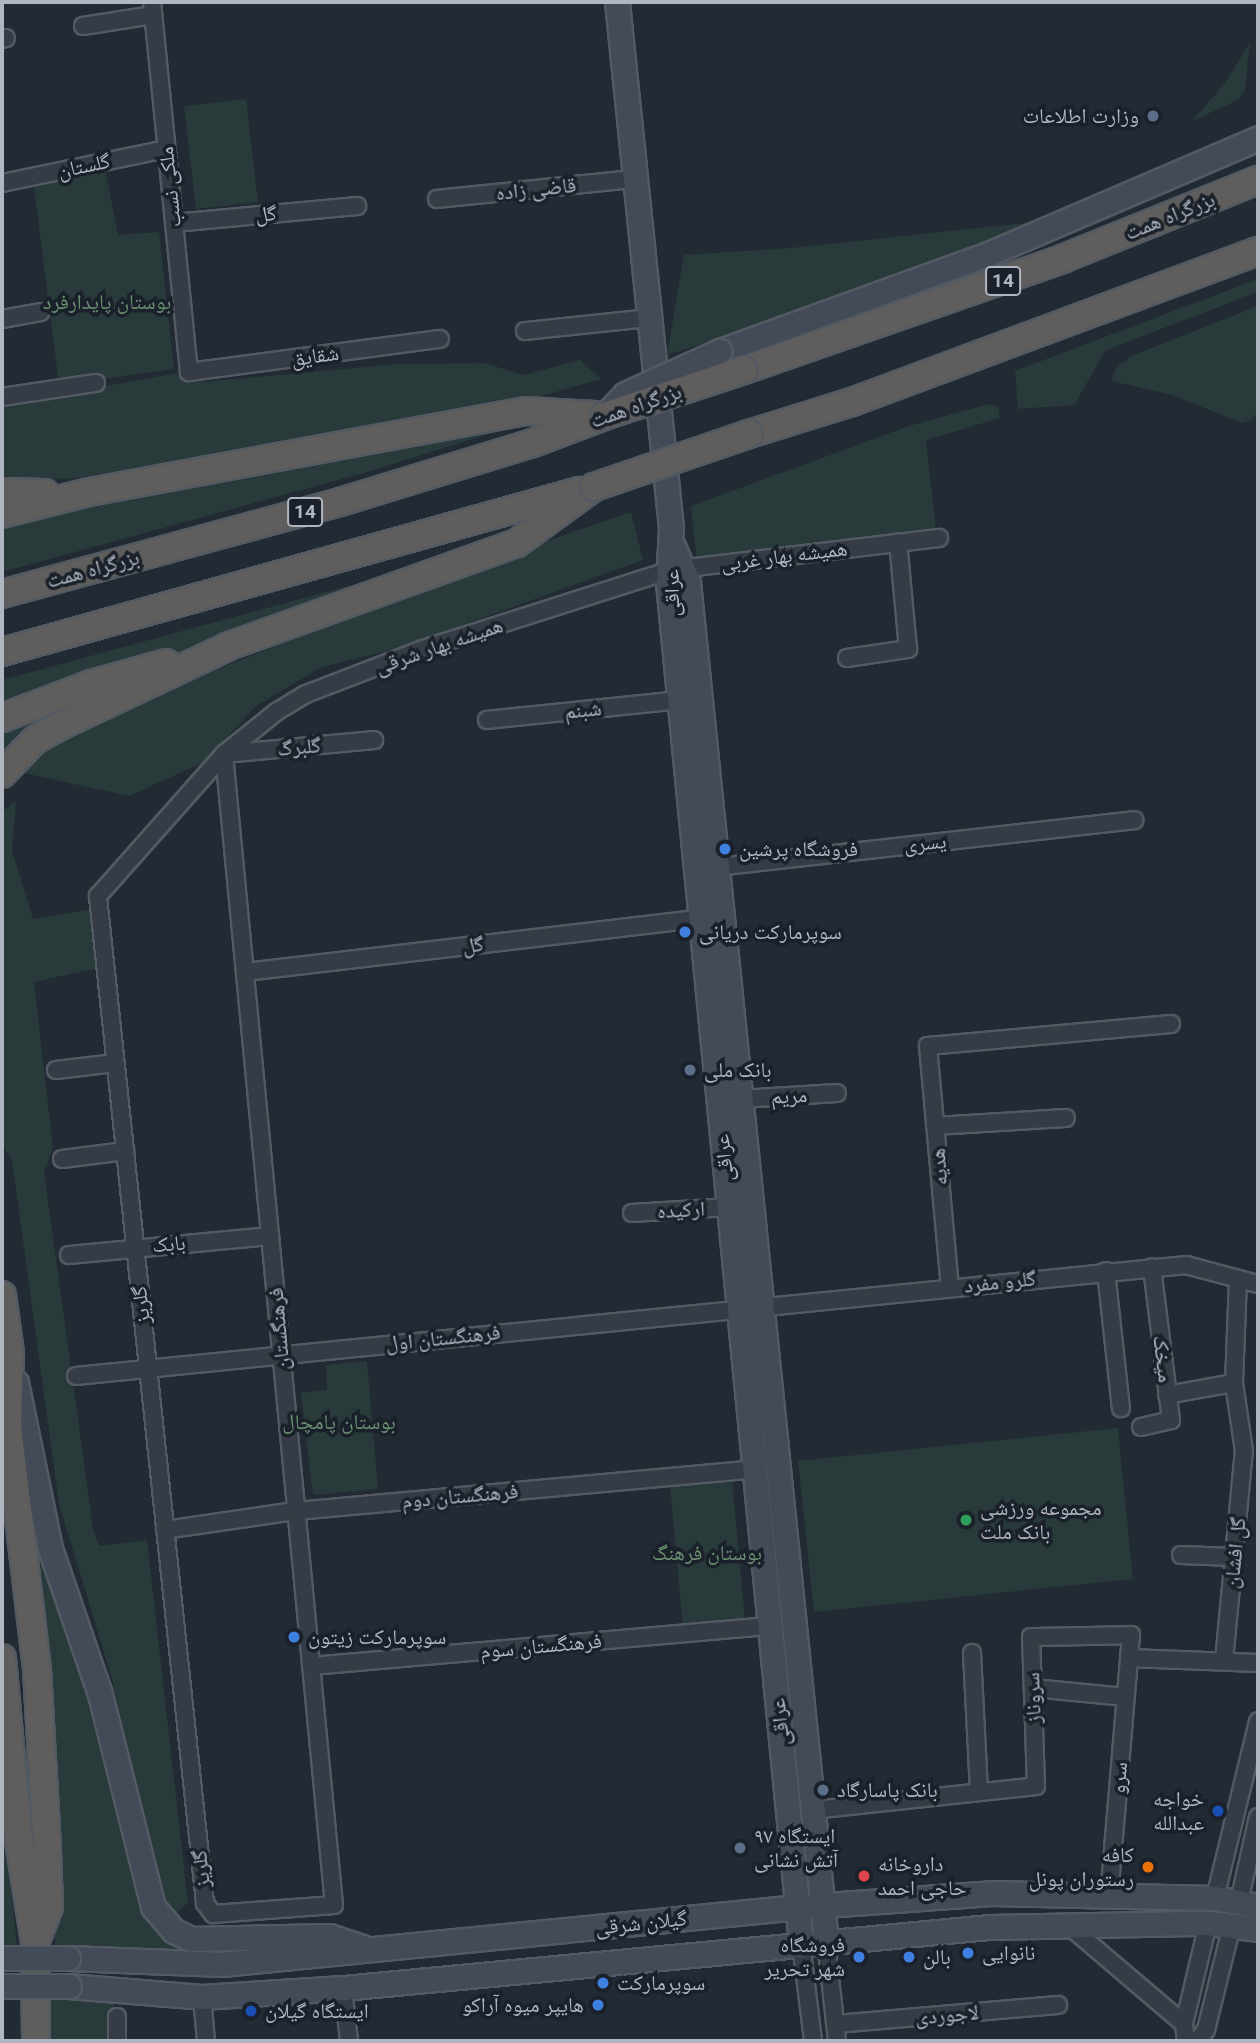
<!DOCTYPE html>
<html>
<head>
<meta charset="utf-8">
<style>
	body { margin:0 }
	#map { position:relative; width:1260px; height:2043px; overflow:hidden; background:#222a34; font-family:Roboto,"Noto Naskh Arabic",sans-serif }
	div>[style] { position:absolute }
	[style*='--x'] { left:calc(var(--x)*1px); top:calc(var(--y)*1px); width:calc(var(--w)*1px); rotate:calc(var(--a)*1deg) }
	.green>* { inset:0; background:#283a3a }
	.roads { filter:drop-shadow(2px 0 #535a63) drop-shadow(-2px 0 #535a63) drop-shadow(0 2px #535a63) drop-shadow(0 -2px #535a63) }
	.minor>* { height:16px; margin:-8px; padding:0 8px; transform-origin:8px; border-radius:8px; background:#353c45 }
	.secondary>* { height:23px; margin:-11.5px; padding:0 11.5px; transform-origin:11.5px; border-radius:11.5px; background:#444b58 }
	.trunk>* { height:26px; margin:-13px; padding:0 13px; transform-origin:13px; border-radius:13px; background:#5f5e5c }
	.bridges { filter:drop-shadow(2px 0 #535a63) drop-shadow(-2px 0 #535a63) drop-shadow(0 2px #535a63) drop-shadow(0 -2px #535a63) }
	.secondary-bridge>* { height:23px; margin:-11.5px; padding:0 11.5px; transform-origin:11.5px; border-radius:11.5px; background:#444b58 }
	.trunk-bridge>* { height:26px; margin:-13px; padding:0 13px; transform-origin:13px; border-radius:13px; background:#5f5e5c }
	.dots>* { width:19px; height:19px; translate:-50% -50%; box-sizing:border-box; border:4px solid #1b212a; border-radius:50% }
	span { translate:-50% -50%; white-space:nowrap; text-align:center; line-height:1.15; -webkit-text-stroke:7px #1b212a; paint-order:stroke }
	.shield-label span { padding:2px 5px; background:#1b212a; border:2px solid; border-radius:5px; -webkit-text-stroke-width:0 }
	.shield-label { font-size:19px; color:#b0b7c2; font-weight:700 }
	.poi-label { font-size:21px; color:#b0b7c2 }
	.right { translate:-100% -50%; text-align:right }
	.left { translate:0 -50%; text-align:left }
	.street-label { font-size:21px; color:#b0b7c2 }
	.park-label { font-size:21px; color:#6a9072 }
	.frame { position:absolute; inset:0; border:4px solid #b0b7c2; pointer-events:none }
</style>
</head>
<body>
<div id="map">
	<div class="green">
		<i style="clip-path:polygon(1250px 43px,1245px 90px,1238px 100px,1192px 121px,1225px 83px)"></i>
		<i style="clip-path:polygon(246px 99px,258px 202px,196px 209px,184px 106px)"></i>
		<i style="clip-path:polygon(105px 168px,118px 235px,159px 232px,174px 369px,59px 385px,33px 179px)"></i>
		<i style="clip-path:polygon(1063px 219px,740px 332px,667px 355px,684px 255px,791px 248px)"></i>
		<i style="clip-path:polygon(1258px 279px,1258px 292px,1106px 350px,1074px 405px,1018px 409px,1015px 371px)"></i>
		<i style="clip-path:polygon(1258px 306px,1258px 412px,1251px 420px,1242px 423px,1169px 394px,1111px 381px,1117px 366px,1134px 355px)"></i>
		<i style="clip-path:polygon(580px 360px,601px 379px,505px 406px,70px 479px,2px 477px,2px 408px,90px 389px,183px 372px,203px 382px,398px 364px,485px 363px,523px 375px)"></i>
		<i style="clip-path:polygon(989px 404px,998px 407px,1000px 418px,926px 440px,936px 530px,697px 561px,691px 506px,909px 426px)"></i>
		<i style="clip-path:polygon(537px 419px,364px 473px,2px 572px,2px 519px)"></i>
		<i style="clip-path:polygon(631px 512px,643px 560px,399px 648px,322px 667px,256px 706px,204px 762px,129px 796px,24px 773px,9px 775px,22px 760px,117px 710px,471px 567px)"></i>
		<i style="clip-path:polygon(385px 576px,227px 637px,2px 713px,2px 680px)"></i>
		<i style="clip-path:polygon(112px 685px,2px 757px,2px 725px)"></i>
		<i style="clip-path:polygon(16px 801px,12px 851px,33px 919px,93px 909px,98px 968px,34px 982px,53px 1148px,44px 1172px,93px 1528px,99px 1546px,147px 1540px,188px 1903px,176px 1913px,165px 1910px,112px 1679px,59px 1504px,12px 1160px,2px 1145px,2px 812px)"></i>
		<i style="clip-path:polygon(367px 1361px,378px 1489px,313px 1495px,301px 1393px,327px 1390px,326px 1365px)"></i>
		<i style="clip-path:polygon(1118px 1428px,1133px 1579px,814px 1612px,798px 1461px)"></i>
		<i style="clip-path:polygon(732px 1480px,745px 1620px,683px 1626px,670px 1486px)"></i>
		<i style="clip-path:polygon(28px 1486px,163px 1930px,333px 1942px,196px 1957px,56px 1954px)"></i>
		<i style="clip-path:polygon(2px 1776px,5px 1836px,18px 1954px,2px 1954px)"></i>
		<i style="clip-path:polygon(50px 1998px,114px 2000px,115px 2041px,51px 2041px)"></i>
	</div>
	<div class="roads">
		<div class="minor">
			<i style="--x:152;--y:2;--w:372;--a:84.3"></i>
			<i style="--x:189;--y:372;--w:253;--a:-7.5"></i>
			<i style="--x:83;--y:26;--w:71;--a:-8.9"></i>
			<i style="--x:2;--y:39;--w:4;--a:-14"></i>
			<i style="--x:2;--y:183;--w:167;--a:-11.7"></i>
			<i style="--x:437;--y:199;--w:199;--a:-5.8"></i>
			<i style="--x:174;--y:223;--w:184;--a:-5.3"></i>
			<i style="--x:2;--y:319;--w:39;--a:-10"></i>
			<i style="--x:525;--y:331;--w:125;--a:-6"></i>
			<i style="--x:2;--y:397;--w:95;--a:-8.5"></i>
			<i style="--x:847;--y:658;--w:62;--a:-8.4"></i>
			<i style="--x:908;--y:649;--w:107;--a:-95.3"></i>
			<i style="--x:487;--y:720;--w:194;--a:-5.9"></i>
			<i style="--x:224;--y:754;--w:1156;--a:84.54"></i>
			<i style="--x:334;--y:1905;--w:121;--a:175.7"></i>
			<i style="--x:213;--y:1914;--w:14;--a:-126"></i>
			<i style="--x:205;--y:1903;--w:1013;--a:-96.07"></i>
			<i style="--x:98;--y:896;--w:190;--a:-48.4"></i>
			<i style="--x:224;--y:754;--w:67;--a:-38.9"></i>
			<i style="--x:276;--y:712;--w:35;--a:-31"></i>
			<i style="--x:306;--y:694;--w:125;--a:-21"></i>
			<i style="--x:423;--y:649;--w:259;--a:-17.7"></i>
			<i style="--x:670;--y:570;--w:271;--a:-6.8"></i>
			<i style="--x:224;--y:754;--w:151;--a:-5.3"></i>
			<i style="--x:717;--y:867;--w:420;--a:-6.4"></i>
			<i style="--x:245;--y:972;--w:466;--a:-6.7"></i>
			<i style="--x:56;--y:1070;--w:60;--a:-6.7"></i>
			<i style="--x:740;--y:1099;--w:97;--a:-3.5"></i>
			<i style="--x:935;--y:1126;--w:131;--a:-3.5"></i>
			<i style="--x:62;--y:1159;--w:64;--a:-7.2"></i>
			<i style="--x:632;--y:1213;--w:97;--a:-3.5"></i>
			<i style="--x:69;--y:1255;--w:202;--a:-5.4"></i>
			<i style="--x:1106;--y:1271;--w:138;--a:83.8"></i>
			<i style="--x:950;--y:1288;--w:243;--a:-95.2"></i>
			<i style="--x:928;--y:1046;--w:244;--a:-5.2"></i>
			<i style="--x:76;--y:1376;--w:1116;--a:-5.71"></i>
			<i style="--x:1186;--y:1265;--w:74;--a:14.8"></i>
			<i style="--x:1167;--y:1395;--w:68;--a:-10.2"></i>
			<i style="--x:1141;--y:1427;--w:31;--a:-13"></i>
			<i style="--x:1171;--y:1420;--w:154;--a:-97.1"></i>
			<i style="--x:165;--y:1530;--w:132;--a:-8.3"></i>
			<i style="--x:296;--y:1511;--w:461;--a:-5.2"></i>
			<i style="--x:1181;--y:1555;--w:53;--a:2.2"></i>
			<i style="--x:972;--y:1653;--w:139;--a:87.1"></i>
			<i style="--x:1129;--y:1658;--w:129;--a:2.2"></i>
			<i style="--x:1224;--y:1661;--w:211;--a:-84.6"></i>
			<i style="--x:1244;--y:1451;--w:69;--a:-98.4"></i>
			<i style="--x:1234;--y:1383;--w:104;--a:-87.8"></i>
			<i style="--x:311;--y:1666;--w:461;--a:-5"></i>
			<i style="--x:1033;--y:1688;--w:93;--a:5.5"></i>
			<i style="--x:813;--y:1810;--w:224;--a:-6.1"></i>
			<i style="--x:1036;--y:1786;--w:149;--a:-91.9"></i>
			<i style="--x:1031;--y:1637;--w:100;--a:-1.1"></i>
			<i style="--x:1131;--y:1635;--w:263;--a:94.8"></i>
			<i style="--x:1215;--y:1898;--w:182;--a:-76.3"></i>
			<i style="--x:1239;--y:1902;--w:87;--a:-77.4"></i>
			<i style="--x:1069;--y:1926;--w:151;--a:40.4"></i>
			<i style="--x:826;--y:1941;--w:101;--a:83.7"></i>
			<i style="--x:801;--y:1944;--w:98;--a:82.9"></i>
			<i style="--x:343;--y:1988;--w:53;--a:83.5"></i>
			<i style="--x:202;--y:1997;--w:44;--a:84.8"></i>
			<i style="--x:117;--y:2017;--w:24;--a:90"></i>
			<i style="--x:835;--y:2024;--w:224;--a:-4.9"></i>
			<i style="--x:1186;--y:2041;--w:17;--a:-97"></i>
			<i style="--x:1184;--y:2024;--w:104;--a:-76.6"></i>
			<i style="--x:1197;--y:2041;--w:14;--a:-51"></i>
			<i style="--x:1206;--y:2030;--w:108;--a:-76.1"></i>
		</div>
		<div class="secondary">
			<i style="--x:617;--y:2;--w:529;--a:84.14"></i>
			<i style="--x:671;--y:528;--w:55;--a:93.1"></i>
			<i style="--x:668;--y:583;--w:1367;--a:84.42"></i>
			<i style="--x:720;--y:351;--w:285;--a:-19.9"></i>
			<i style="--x:988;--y:254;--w:294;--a:-23.2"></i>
			<i style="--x:673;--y:546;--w:39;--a:67"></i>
			<i style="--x:688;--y:582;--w:1366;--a:84.2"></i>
			<i style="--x:16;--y:1382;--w:169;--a:78.4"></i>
			<i style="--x:50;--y:1548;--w:154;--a:71.1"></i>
			<i style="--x:100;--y:1694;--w:219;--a:76"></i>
			<i style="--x:153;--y:1907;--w:32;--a:49"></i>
			<i style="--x:174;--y:1931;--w:19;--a:25"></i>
			<i style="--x:191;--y:1939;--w:138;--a:-1.2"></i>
			<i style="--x:329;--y:1936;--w:35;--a:18"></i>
			<i style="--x:68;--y:1958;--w:154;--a:2.2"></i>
			<i style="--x:222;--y:1964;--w:579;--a:-5.65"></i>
			<i style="--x:798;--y:1907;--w:194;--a:-4.1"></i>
			<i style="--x:991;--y:1893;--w:224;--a:1.3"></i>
			<i style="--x:1215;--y:1898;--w:44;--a:10.5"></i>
			<i style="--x:69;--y:1986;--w:133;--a:4.7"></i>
			<i style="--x:202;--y:1997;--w:141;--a:-3.7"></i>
			<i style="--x:343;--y:1988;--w:650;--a:-5.39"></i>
			<i style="--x:990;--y:1927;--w:218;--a:-1.1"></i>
			<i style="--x:1208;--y:1923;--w:50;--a:6.8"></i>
		</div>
		<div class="trunk">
			<i style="--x:744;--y:370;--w:337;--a:-19.2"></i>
			<i style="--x:1062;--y:259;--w:211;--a:-22"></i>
			<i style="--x:749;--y:434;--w:108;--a:-17.3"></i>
			<i style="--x:852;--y:402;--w:433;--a:-20.4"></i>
			<i style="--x:2;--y:492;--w:43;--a:1.3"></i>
			<i style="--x:2;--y:514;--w:90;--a:-14.2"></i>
			<i style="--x:89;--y:492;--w:444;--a:-10.5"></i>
			<i style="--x:526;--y:411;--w:69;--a:3.3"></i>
			<i style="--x:2;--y:594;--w:350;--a:-15.2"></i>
			<i style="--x:340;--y:502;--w:202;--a:-17"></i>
			<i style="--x:533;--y:443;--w:76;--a:-20.8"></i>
			<i style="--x:2;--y:652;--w:599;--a:-15.59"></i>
			<i style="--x:2;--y:718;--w:95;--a:-20.9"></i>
			<i style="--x:91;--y:684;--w:78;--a:-15.6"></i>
			<i style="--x:2;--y:774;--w:47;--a:-45.9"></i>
			<i style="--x:35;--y:740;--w:31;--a:-29"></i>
			<i style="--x:62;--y:725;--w:185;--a:-25.3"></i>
			<i style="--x:229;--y:646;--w:306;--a:-19.7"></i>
			<i style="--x:517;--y:543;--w:95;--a:-36"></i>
			<i style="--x:2;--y:1295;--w:59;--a:82.1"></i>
			<i style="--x:10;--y:1353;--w:73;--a:91.6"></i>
			<i style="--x:8;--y:1426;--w:245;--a:83.2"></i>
			<i style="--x:37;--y:1669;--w:181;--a:86.8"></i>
			<i style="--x:47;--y:1850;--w:57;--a:88"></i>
			<i style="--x:49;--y:1907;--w:39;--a:111"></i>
			<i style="--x:2;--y:1658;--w:177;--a:84.8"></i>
			<i style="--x:18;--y:1834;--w:110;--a:81.1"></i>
			<i style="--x:35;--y:1943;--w:98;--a:89.4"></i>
		</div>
	</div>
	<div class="bridges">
		<div class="secondary-bridge">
			<i style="--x:604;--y:416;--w:30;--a:-46"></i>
			<i style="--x:625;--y:394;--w:104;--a:-24.4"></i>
			<i style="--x:2;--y:1958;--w:66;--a:0"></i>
			<i style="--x:2;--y:1986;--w:67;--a:0"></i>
		</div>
		<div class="trunk-bridge">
			<i style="--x:604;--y:416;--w:147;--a:-18.2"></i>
			<i style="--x:594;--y:487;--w:164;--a:-18.9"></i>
		</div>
	</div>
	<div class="dots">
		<i style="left:1153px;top:116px;background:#5c6f8a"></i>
		<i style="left:725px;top:849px;background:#3f7fe0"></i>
		<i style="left:685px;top:932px;background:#3f7fe0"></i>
		<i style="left:690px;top:1070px;background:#5c6f8a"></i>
		<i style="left:966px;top:1520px;background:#2e9e5b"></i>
		<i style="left:294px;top:1637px;background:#3f7fe0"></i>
		<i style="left:823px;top:1790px;background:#5c6f8a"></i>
		<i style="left:1218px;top:1811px;background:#1a4fb4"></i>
		<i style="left:740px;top:1848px;background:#5c6f8a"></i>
		<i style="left:1148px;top:1867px;background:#e8710a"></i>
		<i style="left:864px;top:1876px;background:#e0444e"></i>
		<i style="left:968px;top:1953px;background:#3f7fe0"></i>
		<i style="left:859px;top:1957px;background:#3f7fe0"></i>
		<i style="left:909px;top:1957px;background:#3f7fe0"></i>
		<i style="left:603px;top:1983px;background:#3f7fe0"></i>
		<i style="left:598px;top:2005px;background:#3f7fe0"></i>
		<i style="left:251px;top:2011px;background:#1a4fb4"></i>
	</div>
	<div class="shield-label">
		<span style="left:1003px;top:281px">14</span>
		<span style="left:305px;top:512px">14</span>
	</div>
	<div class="poi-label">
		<span class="right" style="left:1139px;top:116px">وزارت اطلاعات</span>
		<span class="left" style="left:739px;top:849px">فروشگاه پرشین</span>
		<span class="left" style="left:699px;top:932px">سوپرمارکت دریانی</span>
		<span class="left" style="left:704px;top:1070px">بانک ملی</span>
		<span class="left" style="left:980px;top:1520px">مجموعه ورزشی<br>بانک ملت</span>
		<span class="left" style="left:308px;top:1637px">سوپرمارکت زیتون</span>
		<span class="left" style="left:837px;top:1790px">بانک پاسارگاد</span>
		<span class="right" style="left:1204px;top:1811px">خواجه<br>عبدالله</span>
		<span class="left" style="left:754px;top:1848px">ایستگاه ۹۷<br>آتش نشانی</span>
		<span class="right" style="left:1134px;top:1867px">کافه<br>رستوران پونل</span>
		<span class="left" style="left:878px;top:1876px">داروخانه<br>حاجی احمد</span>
		<span class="right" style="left:845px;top:1957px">فروشگاه<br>شهر تحریر</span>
		<span class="left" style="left:982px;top:1953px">نانوایی</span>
		<span class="left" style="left:923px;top:1957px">بالن</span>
		<span class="left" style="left:617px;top:1983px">سوپرمارکت</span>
		<span class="right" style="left:584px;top:2005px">هایپر میوه آراکو</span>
		<span class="left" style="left:265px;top:2011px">ایستگاه گیلان</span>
	</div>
	<div class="street-label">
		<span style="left:84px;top:166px;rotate:-12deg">گلستان</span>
		<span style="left:170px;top:187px;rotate:-96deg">ملکی نسب</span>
		<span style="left:536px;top:189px;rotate:-6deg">قاضی زاده</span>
		<span style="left:266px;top:214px;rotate:-5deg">گل</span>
		<span style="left:1170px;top:216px;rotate:-22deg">بزرگراه همت</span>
		<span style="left:315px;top:356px;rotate:-8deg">شقایق</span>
		<span style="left:636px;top:406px;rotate:-19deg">بزرگراه همت</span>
		<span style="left:784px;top:556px;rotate:-7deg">همیشه بهار غربی</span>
		<span style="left:93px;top:569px;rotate:-15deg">بزرگراه همت</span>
		<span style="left:672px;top:593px;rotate:-91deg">عراقی</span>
		<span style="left:439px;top:646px;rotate:-19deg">همیشه بهار شرقی</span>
		<span style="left:583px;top:710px;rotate:-6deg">شبنم</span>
		<span style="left:299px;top:747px;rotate:-5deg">گلبرگ</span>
		<span style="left:925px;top:843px;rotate:-6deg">یسری</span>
		<span style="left:473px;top:945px;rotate:-7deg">گل</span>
		<span style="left:789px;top:1096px;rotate:-3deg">مریم</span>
		<span style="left:724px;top:1158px;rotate:-96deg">عراقی</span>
		<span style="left:939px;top:1167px;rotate:-95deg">هدیه</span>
		<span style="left:681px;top:1210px;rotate:-3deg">ارکیده</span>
		<span style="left:169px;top:1244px;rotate:-5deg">بابک</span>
		<span style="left:1000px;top:1282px;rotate:-6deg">گلرو مفرد</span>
		<span style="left:141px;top:1305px;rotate:-96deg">گلریز</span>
		<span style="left:279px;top:1329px;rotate:-95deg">فرهنگستان</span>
		<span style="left:443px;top:1338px;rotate:-6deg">فرهنگستان اول</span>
		<span style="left:1163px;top:1359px;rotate:83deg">میخک</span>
		<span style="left:460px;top:1496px;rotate:-5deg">فرهنگستان دوم</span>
		<span style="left:1235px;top:1553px;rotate:-84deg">گل افشان</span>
		<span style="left:541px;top:1646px;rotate:-5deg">فرهنگستان سوم</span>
		<span style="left:1033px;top:1698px;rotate:-92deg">سروناز</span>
		<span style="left:780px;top:1722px;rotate:-96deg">عراقی</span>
		<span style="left:1119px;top:1778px;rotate:-85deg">سرو</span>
		<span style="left:201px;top:1869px;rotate:-96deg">گلریز</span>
		<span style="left:641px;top:1923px;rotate:-6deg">گیلان شرقی</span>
		<span style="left:947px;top:2015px;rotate:-5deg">لاجوردی</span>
	</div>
	<div class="park-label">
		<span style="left:107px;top:302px">بوستان پایدارفرد</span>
		<span style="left:339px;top:1422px">بوستان پامچال</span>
		<span style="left:707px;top:1553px">بوستان فرهنگ</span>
	</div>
	<div class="frame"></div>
</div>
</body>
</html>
